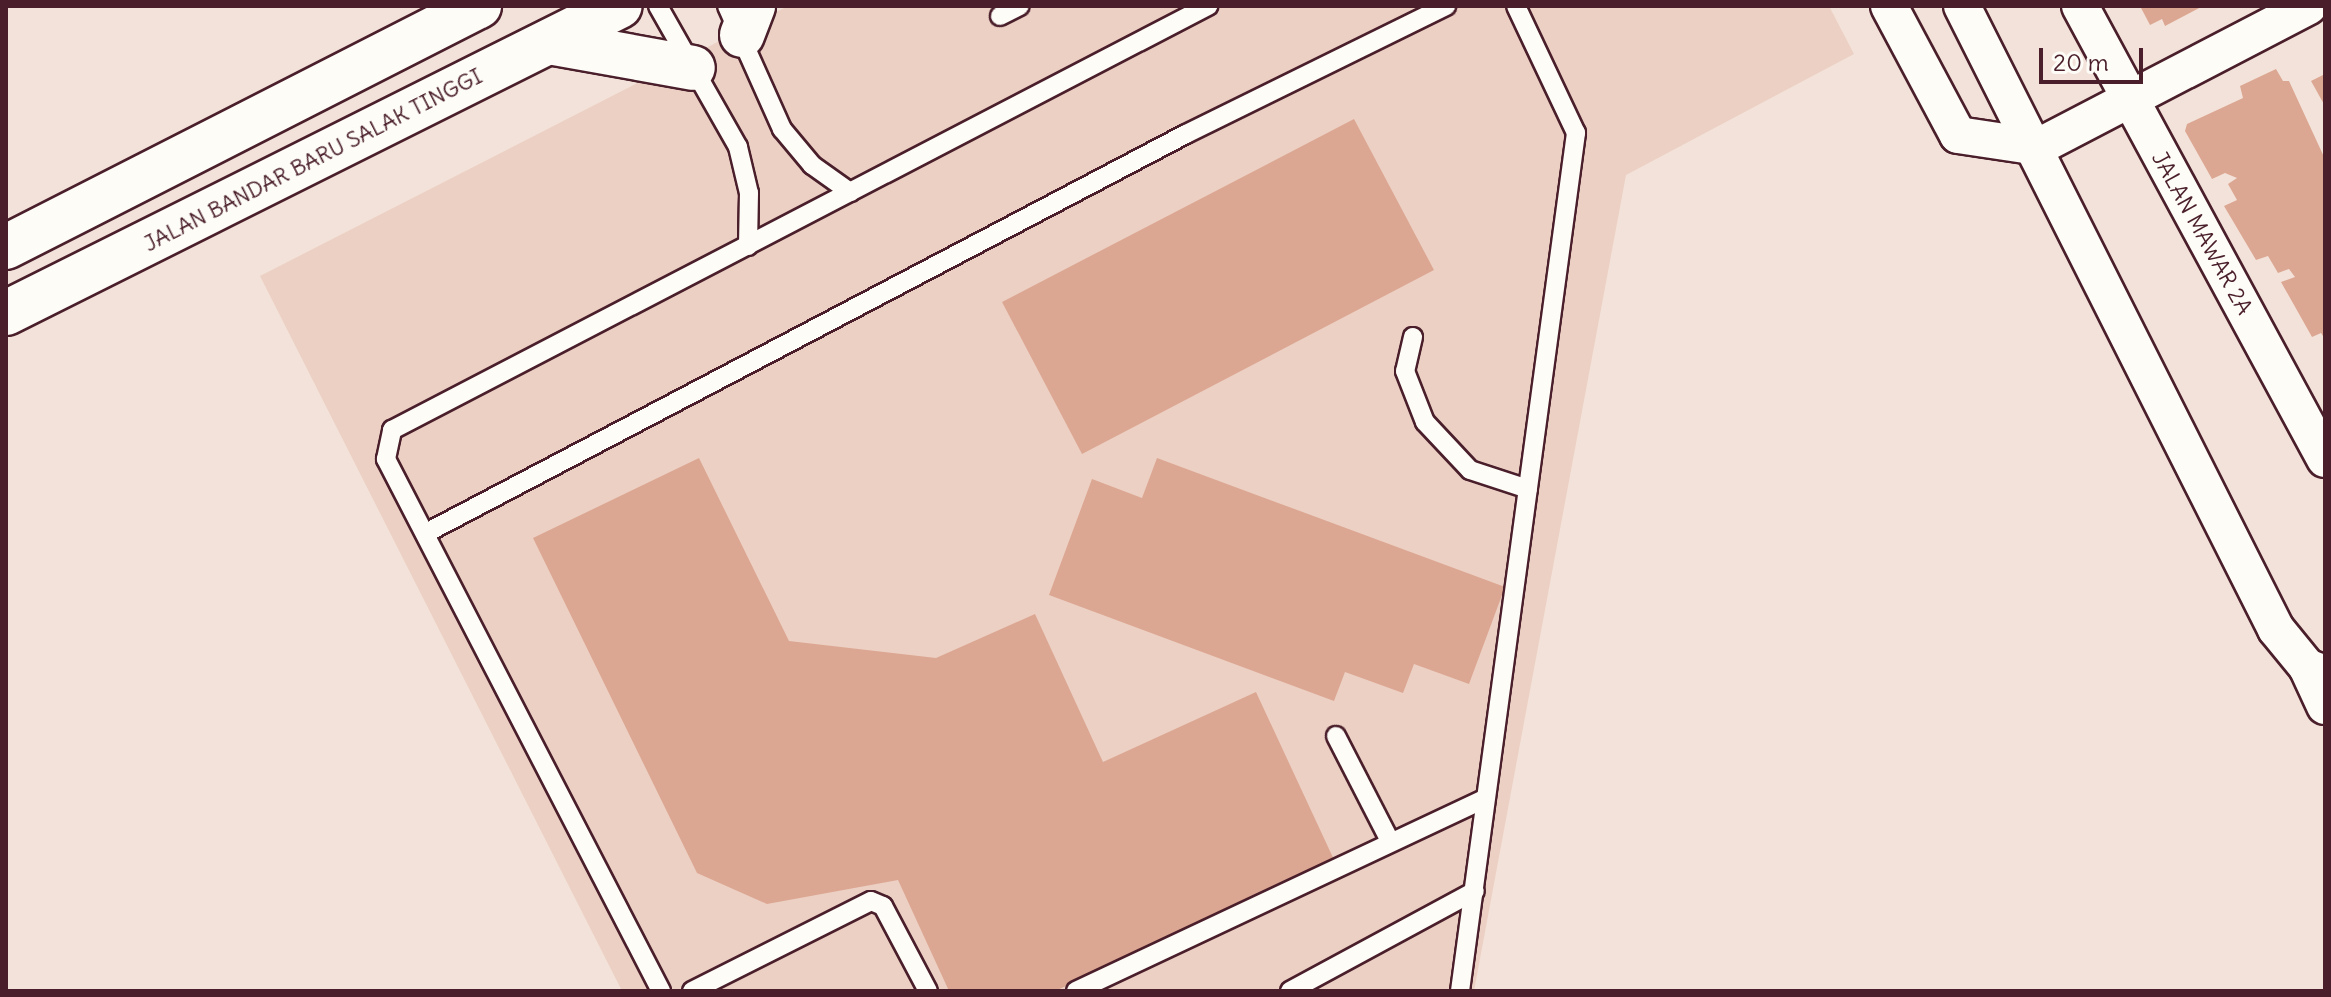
<!DOCTYPE html>
<html>
<head>
<meta charset="utf-8">
<style>
	body { margin:0 }
	#map { position:relative; width:2331px; height:997px; overflow:hidden; background:#f3e2d9; font-family:Delius,sans-serif }
	div>[style] { position:absolute }
	[style*='--x'] { left:calc(var(--x)*1px); top:calc(var(--y)*1px); width:calc(var(--w)*1px); rotate:calc(var(--a)*1deg) }
	.built>* { inset:0; background:#ecd0c4 }
	.building>* { inset:0; background:#dca792 }
	.roads { filter:drop-shadow(2px 0 #4a1f2b) drop-shadow(-2px 0 #4a1f2b) drop-shadow(0 2px #4a1f2b) drop-shadow(0 -2px #4a1f2b) }
	.lane>* { height:18px; margin:-9px; padding:0 9px; transform-origin:9px; border-radius:9px; background:#fdfcf7 }
	.street>* { height:36px; margin:-18px; padding:0 18px; transform-origin:18px; border-radius:18px; background:#fdfcf7 }
	.secondary>* { height:44px; margin:-22px; padding:0 22px; transform-origin:22px; border-radius:22px; background:#fdfcf7 }
	span { translate:-50% -50%; white-space:nowrap; text-align:center; line-height:1.15; -webkit-text-stroke:7px #fdfcf7; paint-order:stroke }
	.street-label { font-size:22px; color:#4a1f2b }
	.frame { position:absolute; inset:0; border:8px solid #4a1f2b; pointer-events:none }
	.scale { position:absolute; left:2039px; top:48px; width:104px; height:36px; box-sizing:border-box; border:4px solid #4a1f2b; border-top:0; padding-left:10px; font-size:24px; line-height:28px; white-space:nowrap; color:#4a1f2b; -webkit-text-stroke:6px #fdfcf7; paint-order:stroke }
</style>
</head>
<body>
<div id="map">
	<div class="built">
		<i style="clip-path:polygon(788px 6px,1829px 6px,1854px 54px,1626px 175px,1474px 991px,622px 991px,260px 276px)"></i>
	</div>
	<div class="building">
		<i style="clip-path:polygon(2140px 6px,2203px 6px,2165px 26px,2162px 19px,2150px 25px)"></i>
		<i style="clip-path:polygon(2276px 69px,2283px 81px,2289px 81px,2325px 159px,2325px 339px,2321px 333px,2312px 337px,2281px 282px,2295px 277px,2289px 269px,2278px 273px,2268px 256px,2256px 260px,2224px 206px,2237px 200px,2228px 184px,2237px 178px,2225px 173px,2212px 179px,2185px 131px,2187px 124px,2243px 98px,2240px 86px)"></i>
		<i style="clip-path:polygon(2325px 74px,2325px 106px,2311px 81px)"></i>
		<i style="clip-path:polygon(1354px 119px,1434px 270px,1082px 454px,1002px 302px)"></i>
		<i style="clip-path:polygon(699px 458px,789px 641px,936px 658px,1035px 614px,1103px 762px,1256px 692px,1336px 864px,1055px 991px,949px 991px,898px 880px,767px 904px,697px 873px,533px 538px)"></i>
		<i style="clip-path:polygon(1157px 458px,1505px 587px,1469px 684px,1414px 664px,1403px 693px,1345px 672px,1334px 701px,1049px 595px,1092px 479px,1142px 498px)"></i>
	</div>
	<div class="roads">
		<div class="lane">
			<i style="--x:658;--y:6;--w:162;--a:60.4"></i>
			<i style="--x:738;--y:147;--w:47;--a:76.6"></i>
			<i style="--x:749;--y:193;--w:53;--a:91.1"></i>
			<i style="--x:727;--y:6;--w:135;--a:65.9"></i>
			<i style="--x:782;--y:129;--w:47;--a:50.2"></i>
			<i style="--x:812;--y:165;--w:47;--a:35.4"></i>
			<i style="--x:1000;--y:16;--w:22;--a:-27"></i>
			<i style="--x:1413;--y:337;--w:35;--a:103"></i>
			<i style="--x:1405;--y:371;--w:55;--a:68.6"></i>
			<i style="--x:1425;--y:422;--w:66;--a:46.8"></i>
			<i style="--x:1470;--y:470;--w:61;--a:18.1"></i>
			<i style="--x:426;--y:533;--w:858;--a:-27.7"></i>
			<i style="--x:1186;--y:134;--w:290;--a:-26.2"></i>
			<i style="--x:1336;--y:736;--w:118;--a:62.8"></i>
			<i style="--x:661;--y:991;--w:599;--a:-117.34"></i>
			<i style="--x:386;--y:459;--w:30;--a:-78"></i>
			<i style="--x:392;--y:430;--w:920;--a:-27.46"></i>
			<i style="--x:692;--y:991;--w:200;--a:-26.7"></i>
			<i style="--x:871;--y:901;--w:13;--a:23"></i>
			<i style="--x:883;--y:906;--w:96;--a:62.1"></i>
			<i style="--x:1076;--y:991;--w:449;--a:-25.2"></i>
			<i style="--x:1290;--y:991;--w:210;--a:-28.4"></i>
			<i style="--x:1460;--y:991;--w:866;--a:-82.3"></i>
			<i style="--x:1576;--y:133;--w:140;--a:-115.3"></i>
		</div>
		<div class="street">
			<i style="--x:1889;--y:6;--w:146;--a:61.9"></i>
			<i style="--x:1958;--y:135;--w:81;--a:8.5"></i>
			<i style="--x:1962;--y:6;--w:698;--a:63.25"></i>
			<i style="--x:2276;--y:629;--w:49;--a:50.8"></i>
			<i style="--x:2307;--y:667;--w:19;--a:21"></i>
			<i style="--x:2080;--y:6;--w:515;--a:61.59"></i>
			<i style="--x:2038;--y:147;--w:305;--a:-27.5"></i>
			<i style="--x:2307;--y:667;--w:43;--a:65.2"></i>
		</div>
		<div class="secondary">
			<i style="--x:742;--y:35;--w:31;--a:-69"></i>
			<i style="--x:549;--y:42;--w:146;--a:10.2"></i>
			<i style="--x:6;--y:247;--w:531;--a:-27"></i>
			<i style="--x:6;--y:313;--w:686;--a:-26.57"></i>
		</div>
	</div>
	<div class="street-label">
		<span style="left:313px;top:160px;rotate:-27deg">JALAN BANDAR BARU SALAK TINGGI</span>
		<span style="left:2202px;top:233px;rotate:61deg">JALAN MAWAR 2A</span>
	</div>
	<div class="frame"></div>
	<div class="scale">20 m</div>
</div>
</body>
</html>
